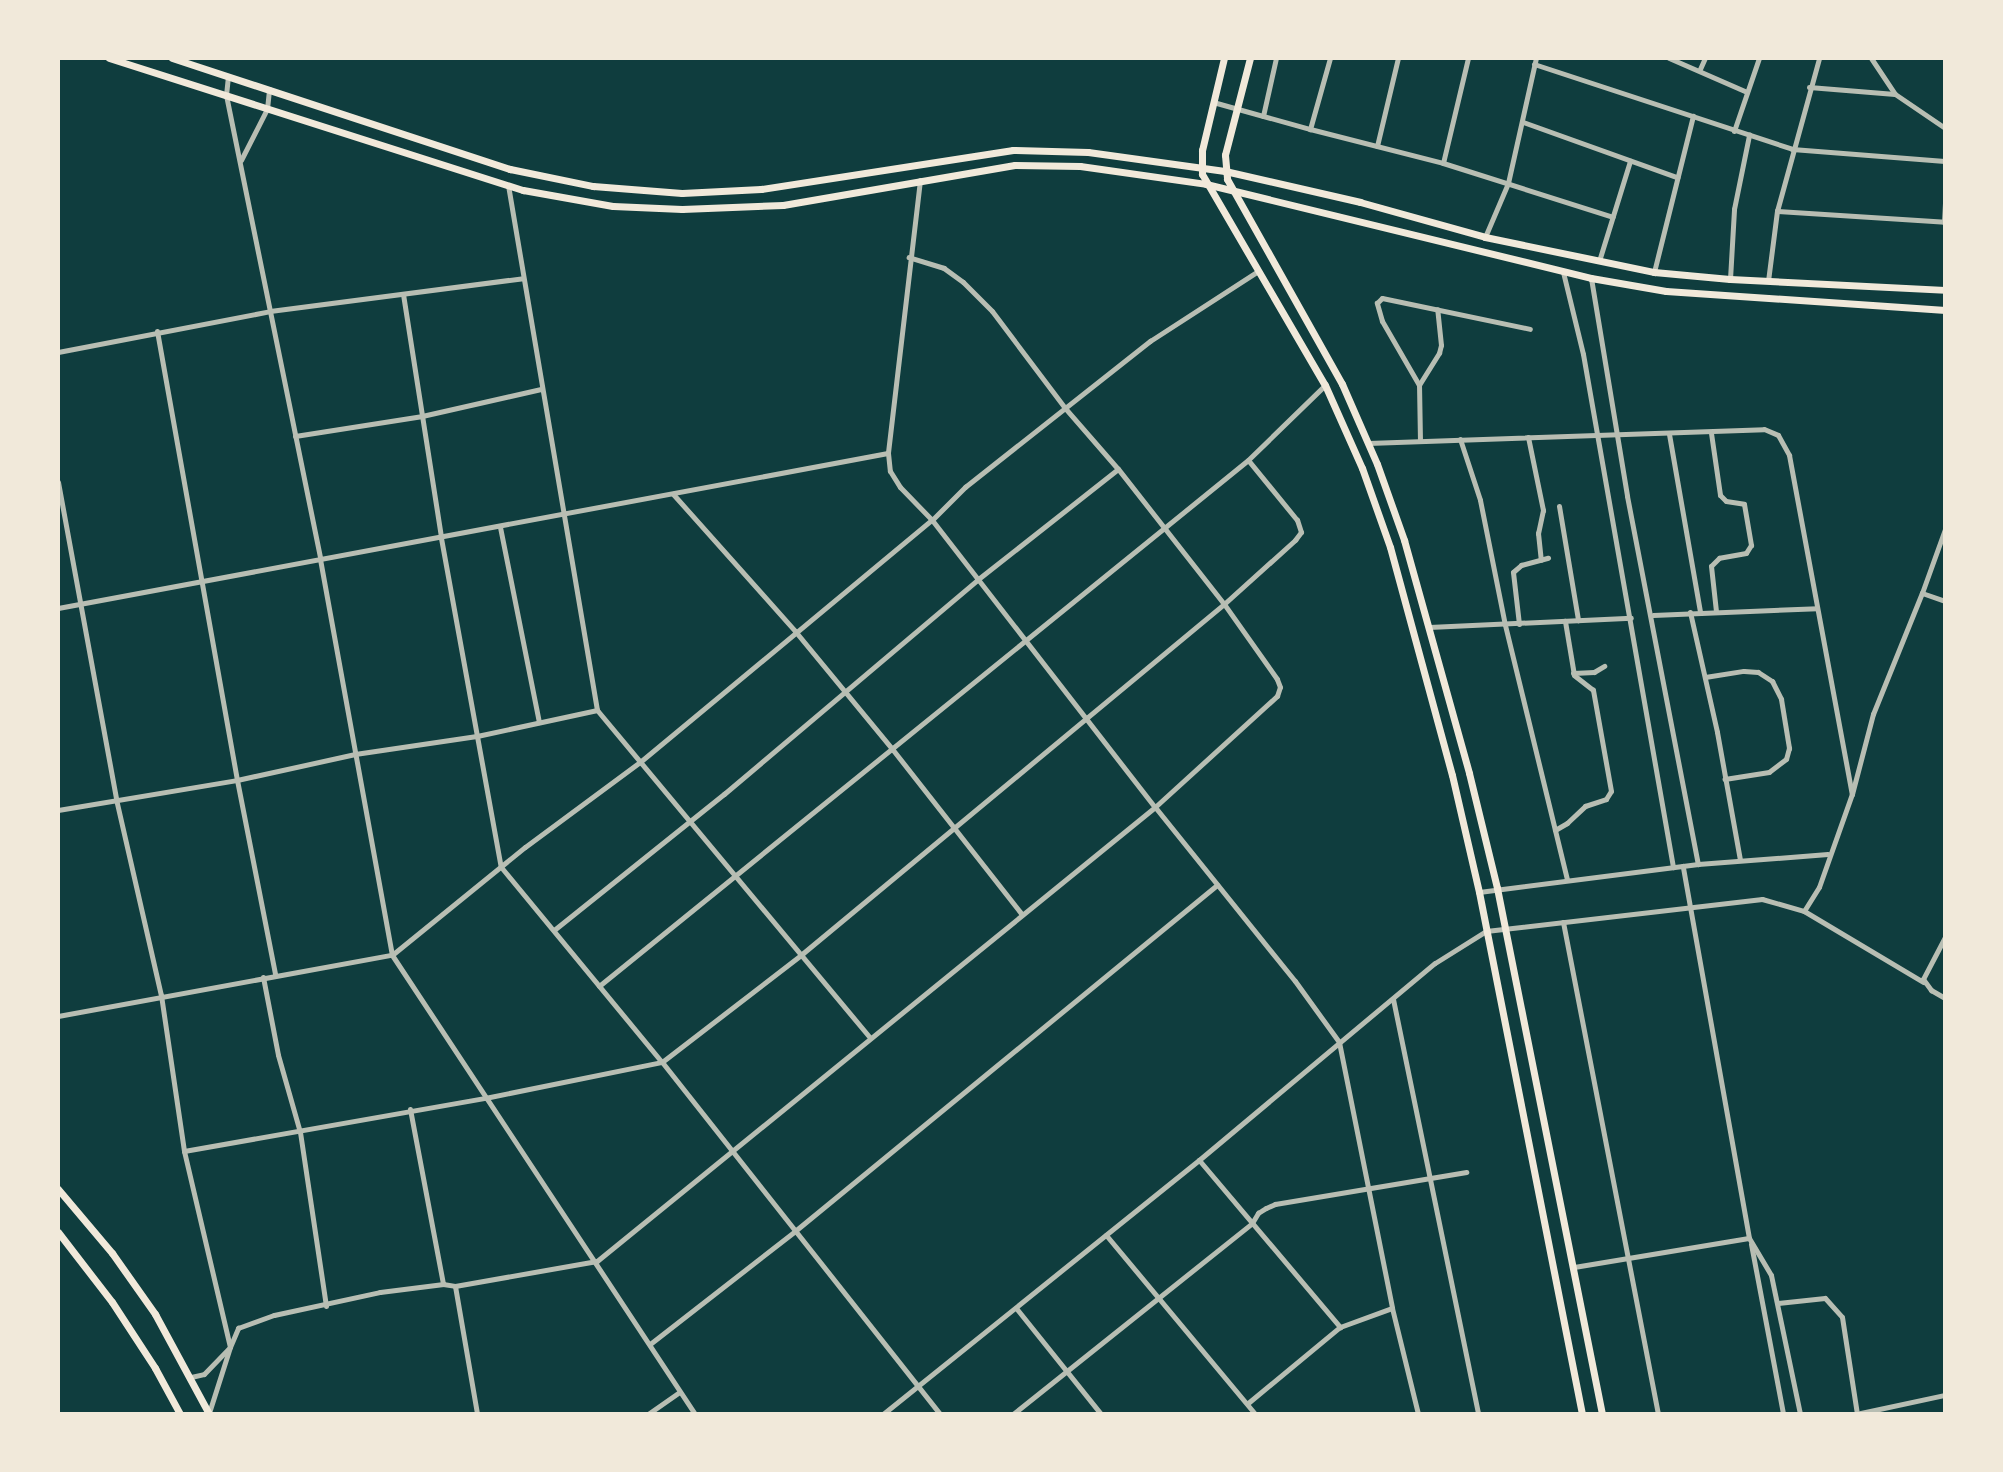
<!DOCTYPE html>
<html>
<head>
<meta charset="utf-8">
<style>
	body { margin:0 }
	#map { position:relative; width:2003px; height:1472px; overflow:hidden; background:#0f3d3e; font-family:Barlow,sans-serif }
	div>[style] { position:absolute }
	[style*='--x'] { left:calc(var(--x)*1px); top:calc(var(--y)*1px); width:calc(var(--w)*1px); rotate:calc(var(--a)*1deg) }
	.minor>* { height:5px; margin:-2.5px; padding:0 2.5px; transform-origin:2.5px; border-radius:2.5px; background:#b8beb3 }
	.secondary>* { height:7px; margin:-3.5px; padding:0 3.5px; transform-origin:3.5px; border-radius:3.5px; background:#f1e9da }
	span { translate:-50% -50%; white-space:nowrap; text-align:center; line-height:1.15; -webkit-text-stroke:7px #f1e9da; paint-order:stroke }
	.frame { position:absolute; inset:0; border:60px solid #f1e9da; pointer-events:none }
</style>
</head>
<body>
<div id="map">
	<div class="minor">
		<i style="--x:1330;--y:58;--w:74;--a:105.7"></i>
		<i style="--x:1310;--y:129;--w:137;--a:14.3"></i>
		<i style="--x:1443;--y:163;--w:178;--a:17.6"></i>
		<i style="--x:1669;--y:58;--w:85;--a:23.6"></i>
		<i style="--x:1871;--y:58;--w:43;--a:56.3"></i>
		<i style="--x:1895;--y:94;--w:60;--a:34.2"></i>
		<i style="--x:1534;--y:64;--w:272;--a:18.2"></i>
		<i style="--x:1792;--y:149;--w:153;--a:4.5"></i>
		<i style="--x:1700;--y:69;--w:12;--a:-66"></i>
		<i style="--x:228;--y:76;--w:19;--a:96"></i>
		<i style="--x:226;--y:95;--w:473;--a:78.5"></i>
		<i style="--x:320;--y:559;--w:402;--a:79.7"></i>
		<i style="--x:392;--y:955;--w:550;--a:56.57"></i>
		<i style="--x:1809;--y:87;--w:86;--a:4.7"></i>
		<i style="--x:1213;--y:102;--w:101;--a:15.6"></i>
		<i style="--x:1263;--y:116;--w:59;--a:-77.4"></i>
		<i style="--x:1523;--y:122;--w:164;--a:19.7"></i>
		<i style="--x:1734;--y:131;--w:77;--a:-71.1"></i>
		<i style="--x:1377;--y:146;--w:90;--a:-76.6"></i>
		<i style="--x:241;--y:160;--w:57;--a:-63"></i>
		<i style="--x:267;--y:109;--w:20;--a:-84"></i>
		<i style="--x:1443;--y:163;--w:108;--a:-76.6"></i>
		<i style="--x:920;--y:180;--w:275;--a:96.7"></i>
		<i style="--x:888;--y:453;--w:18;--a:84"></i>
		<i style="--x:890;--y:471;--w:19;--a:58"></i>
		<i style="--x:900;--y:487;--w:46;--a:45.9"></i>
		<i style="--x:932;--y:520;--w:363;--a:52.2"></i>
		<i style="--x:1155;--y:807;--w:223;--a:51.2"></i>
		<i style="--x:1295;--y:981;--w:75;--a:54.2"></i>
		<i style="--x:1339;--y:1042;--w:271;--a:78.7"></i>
		<i style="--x:1392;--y:1308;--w:109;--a:76.2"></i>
		<i style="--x:508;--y:185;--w:532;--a:80.38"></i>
		<i style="--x:597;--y:710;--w:425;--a:50.2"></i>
		<i style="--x:1777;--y:211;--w:168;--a:3.7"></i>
		<i style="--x:1944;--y:222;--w:21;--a:-87"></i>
		<i style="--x:1485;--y:237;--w:59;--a:-66.9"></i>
		<i style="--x:1508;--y:183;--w:128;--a:-77.4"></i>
		<i style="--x:1599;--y:261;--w:105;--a:-72.8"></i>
		<i style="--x:1563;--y:272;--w:84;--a:76.3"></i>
		<i style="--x:1583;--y:354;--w:521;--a:80.05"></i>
		<i style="--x:1654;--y:272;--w:161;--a:-76"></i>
		<i style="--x:1591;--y:278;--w:221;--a:80.6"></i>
		<i style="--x:1627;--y:496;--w:375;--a:79.1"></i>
		<i style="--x:1730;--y:279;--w:70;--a:-86.7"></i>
		<i style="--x:1734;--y:209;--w:76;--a:-78.5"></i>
		<i style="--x:1768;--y:281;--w:71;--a:-82.7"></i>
		<i style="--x:1777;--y:211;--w:159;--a:-74.6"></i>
		<i style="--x:403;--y:294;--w:247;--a:81.1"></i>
		<i style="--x:441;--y:538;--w:334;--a:79.7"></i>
		<i style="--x:501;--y:867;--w:253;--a:50.5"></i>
		<i style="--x:662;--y:1062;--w:449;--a:51.7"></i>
		<i style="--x:157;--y:331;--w:456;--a:79.9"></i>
		<i style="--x:237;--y:780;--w:198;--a:78.9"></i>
		<i style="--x:58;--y:352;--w:216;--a:-10.9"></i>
		<i style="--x:270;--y:311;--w:255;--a:-7.4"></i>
		<i style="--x:1419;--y:385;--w:74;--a:-120"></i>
		<i style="--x:1382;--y:321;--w:19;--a:-106"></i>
		<i style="--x:1377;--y:303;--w:7;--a:-45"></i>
		<i style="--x:1382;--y:298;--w:151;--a:11.8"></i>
		<i style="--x:1711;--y:433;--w:63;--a:81.7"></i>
		<i style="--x:1720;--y:495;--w:8;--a:45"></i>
		<i style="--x:1726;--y:501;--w:18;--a:9"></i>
		<i style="--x:1744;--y:504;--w:42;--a:80.3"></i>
		<i style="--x:1751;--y:545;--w:9;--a:122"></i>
		<i style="--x:1746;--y:553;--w:27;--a:170"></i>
		<i style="--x:1719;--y:558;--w:11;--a:135"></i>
		<i style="--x:1711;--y:566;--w:45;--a:83.7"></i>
		<i style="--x:1669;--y:434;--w:181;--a:80.1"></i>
		<i style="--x:295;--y:436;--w:129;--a:-8.9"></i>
		<i style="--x:422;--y:416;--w:122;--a:-12.8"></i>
		<i style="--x:1528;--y:437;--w:75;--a:78.4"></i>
		<i style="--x:1543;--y:510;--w:24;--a:102"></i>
		<i style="--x:1538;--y:533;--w:27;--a:84"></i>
		<i style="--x:1460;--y:439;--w:64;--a:71.8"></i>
		<i style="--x:1480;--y:500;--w:127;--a:78.7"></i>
		<i style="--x:1505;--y:625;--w:262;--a:76.3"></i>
		<i style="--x:1420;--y:441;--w:56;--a:-91"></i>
		<i style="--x:1419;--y:385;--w:38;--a:-58"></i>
		<i style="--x:1439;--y:353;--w:8;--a:-76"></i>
		<i style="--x:1441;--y:345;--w:36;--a:-96"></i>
		<i style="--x:1368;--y:443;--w:396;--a:-2"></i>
		<i style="--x:1764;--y:429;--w:15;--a:23"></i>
		<i style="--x:1778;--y:435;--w:23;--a:61"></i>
		<i style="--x:1789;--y:455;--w:345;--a:79.5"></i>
		<i style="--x:58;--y:482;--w:322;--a:79.6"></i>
		<i style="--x:116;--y:799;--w:201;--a:77.1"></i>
		<i style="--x:161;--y:995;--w:158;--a:81.6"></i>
		<i style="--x:184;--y:1151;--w:201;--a:76.8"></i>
		<i style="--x:673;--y:494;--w:183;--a:48.3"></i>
		<i style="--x:795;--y:631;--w:154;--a:50.5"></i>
		<i style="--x:893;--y:750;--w:207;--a:51.9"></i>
		<i style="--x:1559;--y:506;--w:116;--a:80.5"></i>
		<i style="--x:500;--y:527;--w:199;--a:78.7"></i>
		<i style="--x:1945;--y:529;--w:68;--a:109.8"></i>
		<i style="--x:1922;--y:593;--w:24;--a:19"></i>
		<i style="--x:58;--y:608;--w:844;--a:-10.58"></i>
		<i style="--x:1690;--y:612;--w:123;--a:77.3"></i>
		<i style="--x:1717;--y:732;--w:130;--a:79.8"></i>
		<i style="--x:1653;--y:615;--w:164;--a:-2.4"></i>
		<i style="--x:1519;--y:624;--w:52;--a:-96.6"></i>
		<i style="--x:1513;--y:572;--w:11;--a:-41"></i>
		<i style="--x:1521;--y:565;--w:28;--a:-15"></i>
		<i style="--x:1429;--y:627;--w:202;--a:-2.6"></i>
		<i style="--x:1573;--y:673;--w:21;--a:-3"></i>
		<i style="--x:1594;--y:672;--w:12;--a:-31"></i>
		<i style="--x:1705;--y:677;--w:39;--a:-9"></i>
		<i style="--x:1744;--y:671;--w:14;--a:4"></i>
		<i style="--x:1758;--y:672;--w:17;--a:33"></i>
		<i style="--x:1772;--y:681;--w:20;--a:63"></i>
		<i style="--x:1781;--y:699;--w:50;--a:80.7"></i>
		<i style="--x:1789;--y:748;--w:11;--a:105"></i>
		<i style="--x:1786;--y:759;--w:21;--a:143"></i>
		<i style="--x:1769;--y:772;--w:45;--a:171"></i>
		<i style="--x:58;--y:810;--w:181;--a:-9.5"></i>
		<i style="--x:237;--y:780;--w:121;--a:-12.4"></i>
		<i style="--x:355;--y:754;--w:123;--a:-8.4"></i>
		<i style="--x:477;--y:736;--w:123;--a:-12.2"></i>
		<i style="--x:1555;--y:830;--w:14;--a:-30"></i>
		<i style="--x:1567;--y:823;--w:25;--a:-43"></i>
		<i style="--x:1585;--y:806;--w:22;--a:-18"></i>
		<i style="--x:1606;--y:799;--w:9;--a:-58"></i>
		<i style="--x:1611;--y:791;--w:103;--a:-100.1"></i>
		<i style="--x:1593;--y:690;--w:24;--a:-142"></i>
		<i style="--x:1574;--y:675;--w:55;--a:-99.5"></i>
		<i style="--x:1479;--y:892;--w:221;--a:-7.3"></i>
		<i style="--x:1698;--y:864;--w:130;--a:-4.4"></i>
		<i style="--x:1804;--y:911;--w:28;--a:-58"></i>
		<i style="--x:1819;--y:887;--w:99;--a:-70.5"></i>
		<i style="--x:1852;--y:794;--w:83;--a:-75.3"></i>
		<i style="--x:1873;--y:714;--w:131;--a:-68"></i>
		<i style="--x:1563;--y:922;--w:501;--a:79.07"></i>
		<i style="--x:554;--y:930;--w:218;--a:-38.7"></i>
		<i style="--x:724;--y:794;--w:331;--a:-40.2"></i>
		<i style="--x:977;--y:580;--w:179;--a:-38.2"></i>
		<i style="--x:1945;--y:937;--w:47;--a:117.6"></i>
		<i style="--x:1923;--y:979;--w:14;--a:54"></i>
		<i style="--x:1931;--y:990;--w:16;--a:30"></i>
		<i style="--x:263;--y:977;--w:79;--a:79.1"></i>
		<i style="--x:278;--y:1055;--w:80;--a:74.1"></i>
		<i style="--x:300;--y:1132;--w:176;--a:81.5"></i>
		<i style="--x:599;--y:986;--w:835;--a:-39.02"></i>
		<i style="--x:1248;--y:460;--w:107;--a:-44.2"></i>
		<i style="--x:1393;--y:999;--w:424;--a:78.4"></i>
		<i style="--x:58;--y:1016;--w:340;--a:-10.4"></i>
		<i style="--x:392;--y:955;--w:171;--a:-39.1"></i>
		<i style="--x:525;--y:847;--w:143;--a:-36.5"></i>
		<i style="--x:640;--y:762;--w:379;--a:-39.7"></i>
		<i style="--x:932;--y:520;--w:47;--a:-45"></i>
		<i style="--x:965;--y:487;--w:236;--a:-38.3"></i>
		<i style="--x:1150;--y:341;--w:129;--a:-32.9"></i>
		<i style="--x:410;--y:1109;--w:178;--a:79.3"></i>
		<i style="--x:184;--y:1151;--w:306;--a:-10"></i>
		<i style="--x:485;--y:1098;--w:181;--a:-11.5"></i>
		<i style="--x:662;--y:1062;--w:177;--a:-37.6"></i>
		<i style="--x:802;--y:954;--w:548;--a:-39.67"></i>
		<i style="--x:1224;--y:604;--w:96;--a:-42"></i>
		<i style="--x:1295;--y:540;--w:10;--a:-53"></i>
		<i style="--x:1301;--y:532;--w:13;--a:-108"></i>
		<i style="--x:1297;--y:520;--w:77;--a:-129.2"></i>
		<i style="--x:1199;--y:1160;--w:219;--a:49.8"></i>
		<i style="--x:1106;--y:1235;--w:233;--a:50.2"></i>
		<i style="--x:1749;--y:1238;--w:43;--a:59.3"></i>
		<i style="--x:1771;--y:1275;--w:142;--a:78.2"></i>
		<i style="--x:1751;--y:1244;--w:173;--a:79.3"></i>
		<i style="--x:1574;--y:1267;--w:177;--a:-9.4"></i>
		<i style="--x:1749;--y:1238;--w:378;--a:-100.1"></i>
		<i style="--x:455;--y:1286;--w:130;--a:80.2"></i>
		<i style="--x:1778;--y:1303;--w:47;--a:-6.1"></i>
		<i style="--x:1825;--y:1298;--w:25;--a:48"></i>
		<i style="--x:1842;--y:1317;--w:98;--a:81.2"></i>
		<i style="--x:1016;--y:1308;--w:136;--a:51.3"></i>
		<i style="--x:650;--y:1344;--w:184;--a:-37.9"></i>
		<i style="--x:795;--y:1231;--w:546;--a:-39.35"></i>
		<i style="--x:230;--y:1347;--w:21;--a:-67"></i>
		<i style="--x:238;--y:1328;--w:38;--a:-20"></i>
		<i style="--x:274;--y:1315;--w:108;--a:-12.2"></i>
		<i style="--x:380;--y:1292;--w:64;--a:-7.2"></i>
		<i style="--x:443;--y:1284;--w:12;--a:9"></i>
		<i style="--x:455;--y:1286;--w:144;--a:-10"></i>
		<i style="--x:597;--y:1261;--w:719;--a:-39.13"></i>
		<i style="--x:1155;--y:807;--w:165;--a:-42.3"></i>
		<i style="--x:1277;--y:696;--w:9;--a:-72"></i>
		<i style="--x:1280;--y:687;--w:9;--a:-111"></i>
		<i style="--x:1277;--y:679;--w:92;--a:-125.2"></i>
		<i style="--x:1224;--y:604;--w:172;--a:-128.1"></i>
		<i style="--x:1118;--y:469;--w:81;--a:-131"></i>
		<i style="--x:1065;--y:408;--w:121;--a:-127"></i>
		<i style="--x:992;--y:311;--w:41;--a:-135"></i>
		<i style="--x:963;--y:282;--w:24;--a:-144"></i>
		<i style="--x:944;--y:268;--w:37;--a:-163"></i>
		<i style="--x:191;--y:1377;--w:13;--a:-13"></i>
		<i style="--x:204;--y:1374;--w:37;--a:-46"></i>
		<i style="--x:230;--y:1347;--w:69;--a:107.7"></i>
		<i style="--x:1248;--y:1403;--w:119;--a:-39.6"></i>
		<i style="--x:1340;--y:1327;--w:55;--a:-20.1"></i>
		<i style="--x:648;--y:1414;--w:38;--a:-35"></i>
		<i style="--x:883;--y:1414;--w:405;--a:-38.8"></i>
		<i style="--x:1199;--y:1160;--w:307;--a:-39.9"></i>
		<i style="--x:1435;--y:963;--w:60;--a:-32.1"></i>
		<i style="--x:1486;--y:931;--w:278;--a:-6.6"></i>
		<i style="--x:1762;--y:899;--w:44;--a:15.9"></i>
		<i style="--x:1804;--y:911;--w:139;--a:30.8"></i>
		<i style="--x:1013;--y:1414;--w:306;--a:-38.6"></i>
		<i style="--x:1252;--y:1223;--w:12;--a:-59"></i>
		<i style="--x:1258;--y:1213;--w:9;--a:-32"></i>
		<i style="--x:1266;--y:1208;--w:10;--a:-24"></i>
		<i style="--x:1275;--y:1204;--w:194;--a:-9.5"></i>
		<i style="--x:1856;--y:1414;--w:91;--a:-12.1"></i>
	</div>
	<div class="secondary">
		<i style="--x:109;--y:58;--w:435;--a:17.7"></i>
		<i style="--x:523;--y:190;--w:91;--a:10.1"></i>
		<i style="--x:613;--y:206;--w:69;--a:2.5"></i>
		<i style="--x:682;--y:209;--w:101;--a:-2.3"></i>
		<i style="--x:783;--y:205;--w:235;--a:-9.8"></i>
		<i style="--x:1015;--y:165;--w:65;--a:0.9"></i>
		<i style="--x:1080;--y:166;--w:127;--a:8.1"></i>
		<i style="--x:1206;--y:184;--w:396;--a:13.7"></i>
		<i style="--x:1591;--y:278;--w:76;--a:9.8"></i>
		<i style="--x:1666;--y:291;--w:280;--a:3.9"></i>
		<i style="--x:172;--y:58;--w:356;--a:18.2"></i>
		<i style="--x:510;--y:169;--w:85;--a:11.6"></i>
		<i style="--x:593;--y:186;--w:89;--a:4.5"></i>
		<i style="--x:682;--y:193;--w:79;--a:-2.9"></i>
		<i style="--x:761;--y:189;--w:255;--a:-8.8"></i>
		<i style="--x:1013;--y:150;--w:75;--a:1.5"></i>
		<i style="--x:1088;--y:152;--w:138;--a:7.9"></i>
		<i style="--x:1225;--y:171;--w:139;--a:12.9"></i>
		<i style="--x:1360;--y:202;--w:130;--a:15.6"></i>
		<i style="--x:1485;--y:237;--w:173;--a:11.7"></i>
		<i style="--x:1654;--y:272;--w:76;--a:5.3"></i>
		<i style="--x:1730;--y:279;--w:215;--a:2.9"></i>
		<i style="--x:1224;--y:58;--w:95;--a:103.4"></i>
		<i style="--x:1202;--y:150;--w:24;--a:90"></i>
		<i style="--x:1202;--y:174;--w:244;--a:59.8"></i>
		<i style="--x:1325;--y:385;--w:91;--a:66"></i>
		<i style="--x:1362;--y:468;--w:84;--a:70.5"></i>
		<i style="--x:1390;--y:547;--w:236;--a:74.8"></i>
		<i style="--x:1452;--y:775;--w:120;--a:77"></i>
		<i style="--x:1479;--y:892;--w:532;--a:78.84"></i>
		<i style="--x:1250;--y:58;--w:100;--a:104.5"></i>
		<i style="--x:1225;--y:155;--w:24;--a:85"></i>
		<i style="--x:1227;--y:179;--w:235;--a:60.7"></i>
		<i style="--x:1342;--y:384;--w:87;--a:66.4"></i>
		<i style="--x:1377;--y:464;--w:81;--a:70.4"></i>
		<i style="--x:1404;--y:540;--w:242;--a:74.4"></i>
		<i style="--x:1469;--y:773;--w:118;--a:76.3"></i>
		<i style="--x:1497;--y:888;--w:536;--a:78.71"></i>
		<i style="--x:58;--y:1189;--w:84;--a:49.8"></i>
		<i style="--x:112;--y:1253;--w:75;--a:54.8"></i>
		<i style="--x:155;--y:1314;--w:114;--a:61.6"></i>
		<i style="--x:58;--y:1232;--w:88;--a:52.4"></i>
		<i style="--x:112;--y:1302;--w:79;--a:56.9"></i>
		<i style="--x:155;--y:1368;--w:52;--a:61.5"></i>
	</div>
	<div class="frame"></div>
</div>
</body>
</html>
